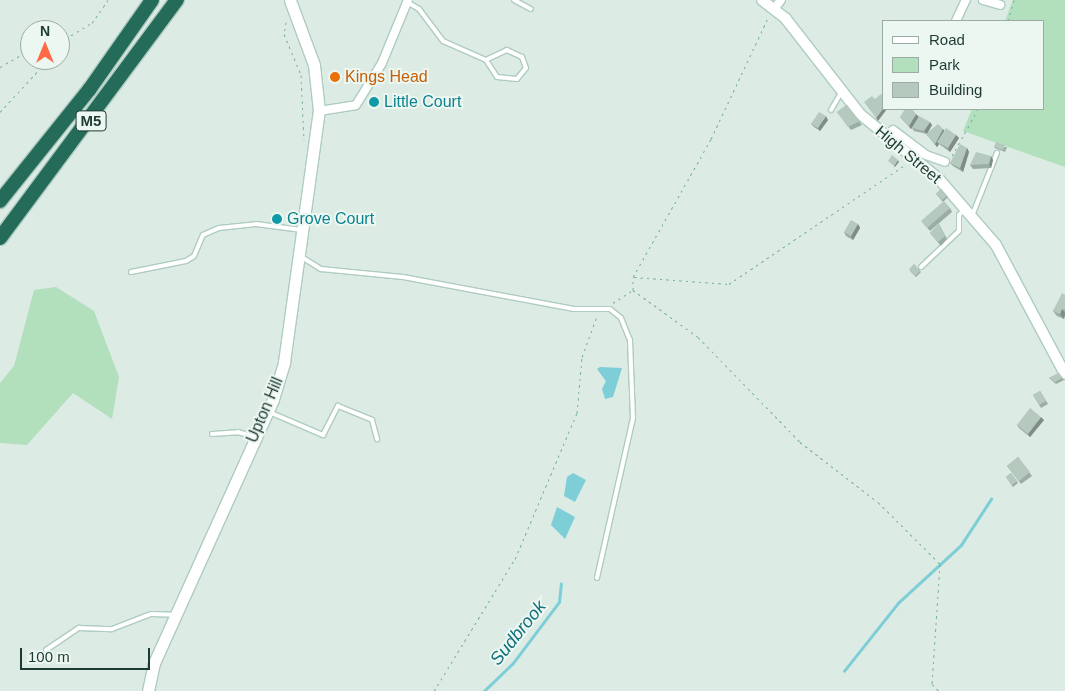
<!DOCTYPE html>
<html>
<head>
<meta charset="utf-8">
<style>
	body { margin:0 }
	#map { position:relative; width:1065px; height:691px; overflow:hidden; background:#dcebe4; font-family:Helvetica,sans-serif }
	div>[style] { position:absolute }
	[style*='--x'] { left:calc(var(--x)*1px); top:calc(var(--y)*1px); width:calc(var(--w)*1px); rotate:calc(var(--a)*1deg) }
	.green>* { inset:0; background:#b2dfbc }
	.water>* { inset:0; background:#7dced7 }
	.stream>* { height:2.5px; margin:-1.25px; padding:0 1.25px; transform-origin:1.25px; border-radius:1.25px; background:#7dced7 }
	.path>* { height:1px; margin-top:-0.5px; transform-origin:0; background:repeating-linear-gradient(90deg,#79b29e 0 2.5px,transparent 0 6.5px) }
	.roads { filter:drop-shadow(1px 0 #aeccc0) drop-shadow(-1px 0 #aeccc0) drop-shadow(0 1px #aeccc0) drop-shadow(0 -1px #aeccc0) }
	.service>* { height:4px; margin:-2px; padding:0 2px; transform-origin:2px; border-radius:2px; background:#fff }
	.minor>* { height:8px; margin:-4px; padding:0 4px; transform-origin:4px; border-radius:4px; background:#fff }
	.tertiary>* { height:10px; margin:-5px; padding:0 5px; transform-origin:5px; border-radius:5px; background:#fff }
	.secondary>* { height:11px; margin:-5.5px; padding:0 5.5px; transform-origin:5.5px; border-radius:5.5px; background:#fff }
	.motorway>* { height:14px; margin:-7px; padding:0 7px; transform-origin:7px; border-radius:7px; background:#256b59 }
	.wall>* { inset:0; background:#9cada4 }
	.shaded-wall>* { inset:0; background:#7f8d86 }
	.building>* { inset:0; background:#b5c9bf }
	.dots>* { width:14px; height:14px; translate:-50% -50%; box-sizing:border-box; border:2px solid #edf7f2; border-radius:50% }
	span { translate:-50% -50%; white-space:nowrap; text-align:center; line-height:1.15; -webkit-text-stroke:4px #edf7f2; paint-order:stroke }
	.shield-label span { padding:1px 4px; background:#edf7f2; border:1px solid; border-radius:4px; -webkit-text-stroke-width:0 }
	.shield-label { font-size:15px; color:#1d3b32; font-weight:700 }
	.food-label { font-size:16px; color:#c56008 }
	.left { translate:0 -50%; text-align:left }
	.culture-label { font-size:16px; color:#0d838f }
	.street-label { font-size:16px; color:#1d3b32 }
	.water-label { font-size:18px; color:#11707d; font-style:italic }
	.legend { position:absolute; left:882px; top:20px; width:162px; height:90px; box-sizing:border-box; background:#edf7f2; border:1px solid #9aaca5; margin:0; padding:6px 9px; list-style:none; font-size:15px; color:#1d3b32 }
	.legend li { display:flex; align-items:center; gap:10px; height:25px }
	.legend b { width:25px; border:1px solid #9aaca5 }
	.north { position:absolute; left:20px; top:20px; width:50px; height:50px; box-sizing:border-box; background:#edf7f2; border:1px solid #9aaca5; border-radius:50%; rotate:0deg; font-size:14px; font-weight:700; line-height:20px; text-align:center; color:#1d3b32 }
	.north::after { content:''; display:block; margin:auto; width:18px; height:22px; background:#ff6b46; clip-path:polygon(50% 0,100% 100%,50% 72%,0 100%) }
	.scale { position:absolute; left:20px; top:648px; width:130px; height:22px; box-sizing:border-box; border:2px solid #1d3b32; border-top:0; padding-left:6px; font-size:15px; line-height:18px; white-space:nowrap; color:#1d3b32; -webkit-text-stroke:4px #edf7f2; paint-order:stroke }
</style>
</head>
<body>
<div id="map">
	<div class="green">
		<i style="clip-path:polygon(1013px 0,1065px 0,1065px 167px,963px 131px,972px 109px,1044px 109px,1044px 21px,1005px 21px)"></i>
		<i style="clip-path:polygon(56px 287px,94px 311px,119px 377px,112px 419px,73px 393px,27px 445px,0 443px,0 383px,14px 366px,34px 290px)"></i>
	</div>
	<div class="water">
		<i style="clip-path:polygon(600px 367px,622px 368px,613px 397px,605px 399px,602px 389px,606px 381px,597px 369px)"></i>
		<i style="clip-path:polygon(573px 473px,586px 480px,575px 502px,564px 496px,567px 477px)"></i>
		<i style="clip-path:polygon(557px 507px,575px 517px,565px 539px,551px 525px)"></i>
	</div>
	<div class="stream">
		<i style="--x:844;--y:671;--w:87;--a:-51.5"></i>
		<i style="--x:898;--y:603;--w:86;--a:-42.6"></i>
		<i style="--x:961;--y:545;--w:55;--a:-56.9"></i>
		<i style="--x:484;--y:691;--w:40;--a:-44"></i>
		<i style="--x:513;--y:663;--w:76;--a:-53"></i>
		<i style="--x:559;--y:602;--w:18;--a:-84"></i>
	</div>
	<div class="path">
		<i style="--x:1008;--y:21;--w:22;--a:-74"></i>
		<i style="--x:286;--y:22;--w:12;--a:99"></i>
		<i style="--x:284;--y:34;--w:44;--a:67.5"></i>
		<i style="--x:301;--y:75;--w:65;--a:87.4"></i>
		<i style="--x:60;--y:42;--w:37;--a:-31"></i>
		<i style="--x:92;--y:23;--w:28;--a:-55"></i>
		<i style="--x:60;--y:48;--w:10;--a:-45"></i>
		<i style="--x:0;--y:67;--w:34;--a:-30"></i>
		<i style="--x:0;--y:112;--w:71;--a:-47.3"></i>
		<i style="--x:952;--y:156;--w:54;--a:-61"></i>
		<i style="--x:634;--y:277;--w:95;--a:4.2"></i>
		<i style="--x:729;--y:284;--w:212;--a:-34.1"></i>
		<i style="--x:633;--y:290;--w:80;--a:35.9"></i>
		<i style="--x:698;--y:337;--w:146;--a:45.8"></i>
		<i style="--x:800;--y:442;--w:98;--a:37.6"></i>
		<i style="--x:878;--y:502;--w:88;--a:45"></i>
		<i style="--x:940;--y:564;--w:120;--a:93.8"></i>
		<i style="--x:932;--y:684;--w:10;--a:45"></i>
		<i style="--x:613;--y:303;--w:24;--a:-33"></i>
		<i style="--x:633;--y:290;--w:13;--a:-90"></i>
		<i style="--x:633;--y:277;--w:159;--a:-60.5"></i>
		<i style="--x:711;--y:139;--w:134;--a:-64.8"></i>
		<i style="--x:434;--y:691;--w:155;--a:-58.5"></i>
		<i style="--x:515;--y:559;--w:159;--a:-67"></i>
		<i style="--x:577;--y:413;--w:56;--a:-84.9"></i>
		<i style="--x:582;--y:357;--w:44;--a:-69.9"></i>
	</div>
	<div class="roads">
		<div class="service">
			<i style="--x:514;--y:0;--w:19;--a:28"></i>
			<i style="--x:407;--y:2;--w:14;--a:30"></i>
			<i style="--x:419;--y:9;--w:40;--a:53"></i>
			<i style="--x:443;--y:41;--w:47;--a:23.8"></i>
			<i style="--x:486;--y:60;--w:20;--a:57"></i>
			<i style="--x:497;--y:77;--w:20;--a:6"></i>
			<i style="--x:517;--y:79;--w:14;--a:-51"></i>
			<i style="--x:526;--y:68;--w:12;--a:-110"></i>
			<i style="--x:522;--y:57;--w:17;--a:-155"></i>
			<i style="--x:507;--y:50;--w:23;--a:155"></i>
			<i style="--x:831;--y:110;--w:20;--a:-60"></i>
			<i style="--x:972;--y:216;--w:68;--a:-68.4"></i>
			<i style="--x:300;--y:256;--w:25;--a:32"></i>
			<i style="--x:321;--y:269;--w:82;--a:5.6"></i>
			<i style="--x:403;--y:277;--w:174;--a:10.6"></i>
			<i style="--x:574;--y:309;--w:36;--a:0"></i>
			<i style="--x:610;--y:309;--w:14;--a:39"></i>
			<i style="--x:621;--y:318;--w:24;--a:68"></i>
			<i style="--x:630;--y:340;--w:78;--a:87.8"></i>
			<i style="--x:633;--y:418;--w:164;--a:102.7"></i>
			<i style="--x:921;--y:267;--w:52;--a:-43.5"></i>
			<i style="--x:959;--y:231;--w:16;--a:-90"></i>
			<i style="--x:959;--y:215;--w:7;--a:-45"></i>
			<i style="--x:131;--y:272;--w:56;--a:-11.3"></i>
			<i style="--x:186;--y:261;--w:9;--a:-32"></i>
			<i style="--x:194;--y:256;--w:23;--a:-67"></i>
			<i style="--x:203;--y:235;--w:17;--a:-24"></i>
			<i style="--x:219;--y:228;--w:37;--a:-6"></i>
			<i style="--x:256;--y:224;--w:46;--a:7.4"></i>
			<i style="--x:269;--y:412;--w:59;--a:23.1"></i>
			<i style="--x:323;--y:435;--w:33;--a:-63"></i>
			<i style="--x:338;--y:406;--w:37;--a:22"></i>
			<i style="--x:372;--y:420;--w:20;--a:75"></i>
			<i style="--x:212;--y:434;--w:26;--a:-4"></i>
			<i style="--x:238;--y:432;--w:17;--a:17"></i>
			<i style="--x:46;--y:650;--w:40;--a:-34"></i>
			<i style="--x:79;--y:628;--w:33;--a:2"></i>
			<i style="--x:112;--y:629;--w:42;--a:-21"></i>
			<i style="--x:151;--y:614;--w:24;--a:2"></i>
		</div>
		<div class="minor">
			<i style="--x:983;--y:0;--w:18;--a:16"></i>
			<i style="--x:774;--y:9;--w:11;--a:-52"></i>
			<i style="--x:956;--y:21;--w:23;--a:-65"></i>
			<i style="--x:319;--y:111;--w:37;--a:-9"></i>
			<i style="--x:356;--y:105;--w:49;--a:-58.2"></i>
			<i style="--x:382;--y:63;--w:68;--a:-67.6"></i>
			<i style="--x:893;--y:130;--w:41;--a:37.1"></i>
			<i style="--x:926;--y:155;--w:20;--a:20"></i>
		</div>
		<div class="tertiary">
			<i style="--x:762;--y:0;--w:31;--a:38"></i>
			<i style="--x:786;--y:19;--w:120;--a:52.1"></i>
			<i style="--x:860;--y:114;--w:102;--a:39.4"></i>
			<i style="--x:939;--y:179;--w:87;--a:49.2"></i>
			<i style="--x:996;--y:245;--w:146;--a:61.9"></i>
		</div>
		<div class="secondary">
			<i style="--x:148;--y:691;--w:29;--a:-78"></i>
			<i style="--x:154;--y:663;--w:290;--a:-65.7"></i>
			<i style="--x:273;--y:399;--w:39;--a:-73"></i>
			<i style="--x:284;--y:362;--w:253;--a:-82.1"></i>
			<i style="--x:319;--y:111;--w:46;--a:-96.2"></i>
			<i style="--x:314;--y:65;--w:69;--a:-110.3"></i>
		</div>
		<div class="motorway">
			<i style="--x:0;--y:201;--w:142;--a:-51.3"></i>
			<i style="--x:89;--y:90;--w:110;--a:-55"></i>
			<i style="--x:0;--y:238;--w:297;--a:-53.4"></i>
		</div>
	</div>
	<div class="wall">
		<i style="clip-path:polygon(847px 105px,862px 125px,851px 130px,837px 112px)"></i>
		<i style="clip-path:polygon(900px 117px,918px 117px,932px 125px,927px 134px,914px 131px,912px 128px,911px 129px)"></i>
		<i style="clip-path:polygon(828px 120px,820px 131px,814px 127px,811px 124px)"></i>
		<i style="clip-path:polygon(943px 129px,944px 131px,956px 135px,959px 138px,950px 152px,939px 144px,937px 147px,926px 134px)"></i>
		<i style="clip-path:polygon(994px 147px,1007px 147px,1005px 152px,995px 148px)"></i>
		<i style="clip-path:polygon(967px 148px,969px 152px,963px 172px,953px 166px,950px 163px)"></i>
		<i style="clip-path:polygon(991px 156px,993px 160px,991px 168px,973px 169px,970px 165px)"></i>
		<i style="clip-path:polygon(941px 189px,948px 197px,943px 202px,936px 194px)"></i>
		<i style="clip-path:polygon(950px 208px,952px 212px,930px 231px,924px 224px)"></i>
		<i style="clip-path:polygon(858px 224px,860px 228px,853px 240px,846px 236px,844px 232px)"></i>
		<i style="clip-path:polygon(939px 224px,947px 239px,941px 246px,930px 233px)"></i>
		<i style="clip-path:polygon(914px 264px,921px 272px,916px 277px,910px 271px)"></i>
		<i style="clip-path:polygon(1065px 295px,1065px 316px,1064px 319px,1057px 316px,1053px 311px)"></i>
		<i style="clip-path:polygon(1059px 373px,1064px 380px,1056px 384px,1049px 378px)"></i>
		<i style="clip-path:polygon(1040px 391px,1048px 404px,1041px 408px,1033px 395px)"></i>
		<i style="clip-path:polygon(1044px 420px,1030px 437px,1019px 428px,1017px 425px)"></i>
		<i style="clip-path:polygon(1018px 457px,1032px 476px,1021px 484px,1007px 466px)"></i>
		<i style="clip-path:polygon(1011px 473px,1018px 483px,1013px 487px,1006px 477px)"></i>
	</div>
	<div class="shaded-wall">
		<i style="clip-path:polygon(884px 107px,884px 109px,887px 109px,878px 121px,876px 118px)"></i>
		<i style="clip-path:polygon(916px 114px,919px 117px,911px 129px,909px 126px)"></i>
		<i style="clip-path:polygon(826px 116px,828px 120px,820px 131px,818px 128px)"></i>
		<i style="clip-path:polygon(930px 122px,932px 125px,927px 134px,924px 131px)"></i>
		<i style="clip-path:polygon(943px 129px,946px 133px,937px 142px,939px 144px,937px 147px,935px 144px)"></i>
		<i style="clip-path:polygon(956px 135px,959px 138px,950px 152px,948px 148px)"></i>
		<i style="clip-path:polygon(967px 148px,969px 152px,963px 172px,960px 168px)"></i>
		<i style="clip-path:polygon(991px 156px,993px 160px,991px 168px,989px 164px)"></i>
		<i style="clip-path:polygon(898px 160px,899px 162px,895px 167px,894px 166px)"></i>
		<i style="clip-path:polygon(858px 224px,860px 228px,853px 240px,851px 236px)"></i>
		<i style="clip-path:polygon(1062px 309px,1065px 313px,1064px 319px,1060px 314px)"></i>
		<i style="clip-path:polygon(1041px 417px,1044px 420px,1030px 437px,1028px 434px)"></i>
	</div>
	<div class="building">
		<i style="clip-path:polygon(881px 94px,884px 97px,884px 107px,876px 118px,864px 102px,872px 96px,875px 99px)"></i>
		<i style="clip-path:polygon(847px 105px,860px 121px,848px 127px,837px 112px)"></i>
		<i style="clip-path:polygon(905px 109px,912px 109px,916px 114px,909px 126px,900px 117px)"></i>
		<i style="clip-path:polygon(819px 112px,826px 116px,818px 128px,811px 124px)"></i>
		<i style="clip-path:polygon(919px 116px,930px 122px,924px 131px,912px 128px)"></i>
		<i style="clip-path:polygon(938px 124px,943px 129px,935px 144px,926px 134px)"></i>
		<i style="clip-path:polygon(946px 128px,956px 135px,948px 148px,937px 142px)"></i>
		<i style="clip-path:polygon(996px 142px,1005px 145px,1003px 150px,994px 147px)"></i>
		<i style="clip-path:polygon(960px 144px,967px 148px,960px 168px,950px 163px)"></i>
		<i style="clip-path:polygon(976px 152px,991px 156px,989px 164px,970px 165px)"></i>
		<i style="clip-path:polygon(892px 155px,898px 160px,894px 166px,888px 161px)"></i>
		<i style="clip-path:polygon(941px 189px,947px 196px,942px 200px,936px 194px)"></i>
		<i style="clip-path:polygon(944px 201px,950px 208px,927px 228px,921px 221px)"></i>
		<i style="clip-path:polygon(851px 220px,858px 224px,851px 236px,844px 232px)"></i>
		<i style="clip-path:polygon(939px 224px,945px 236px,938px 242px,930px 233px)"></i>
		<i style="clip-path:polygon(914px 264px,920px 271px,915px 276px,909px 269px)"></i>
		<i style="clip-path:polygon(1062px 293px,1065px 295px,1065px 310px,1062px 309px,1060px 314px,1053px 311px)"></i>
		<i style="clip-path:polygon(1059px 373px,1062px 378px,1055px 382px,1049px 378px)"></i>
		<i style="clip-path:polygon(1040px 391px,1046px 401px,1039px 405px,1033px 395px)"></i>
		<i style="clip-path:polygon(1030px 408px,1041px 417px,1028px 434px,1017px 425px)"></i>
		<i style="clip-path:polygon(1018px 457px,1030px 472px,1019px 481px,1007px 466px)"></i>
		<i style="clip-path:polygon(1011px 473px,1017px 481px,1012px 485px,1006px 477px)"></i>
	</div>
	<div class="dots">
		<i style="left:335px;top:77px;background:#e8710a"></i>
		<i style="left:374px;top:102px;background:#0f9aa8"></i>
		<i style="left:277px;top:219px;background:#0f9aa8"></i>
	</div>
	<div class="shield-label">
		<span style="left:91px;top:121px">M5</span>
	</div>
	<div class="food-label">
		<span class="left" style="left:345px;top:77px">Kings Head</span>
	</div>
	<div class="culture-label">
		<span class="left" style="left:384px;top:102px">Little Court</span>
		<span class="left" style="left:287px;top:219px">Grove Court</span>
	</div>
	<div class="street-label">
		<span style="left:908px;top:155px;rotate:40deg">High Street</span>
		<span style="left:265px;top:410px;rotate:-67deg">Upton Hill</span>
	</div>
	<div class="water-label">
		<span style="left:518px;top:633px;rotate:-51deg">Sudbrook</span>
	</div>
	<ul class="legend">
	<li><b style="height:6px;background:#fff"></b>Road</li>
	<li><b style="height:14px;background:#b2dfbc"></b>Park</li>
	<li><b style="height:14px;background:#b5c9bf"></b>Building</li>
	</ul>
	<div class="north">N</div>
	<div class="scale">100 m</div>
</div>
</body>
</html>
